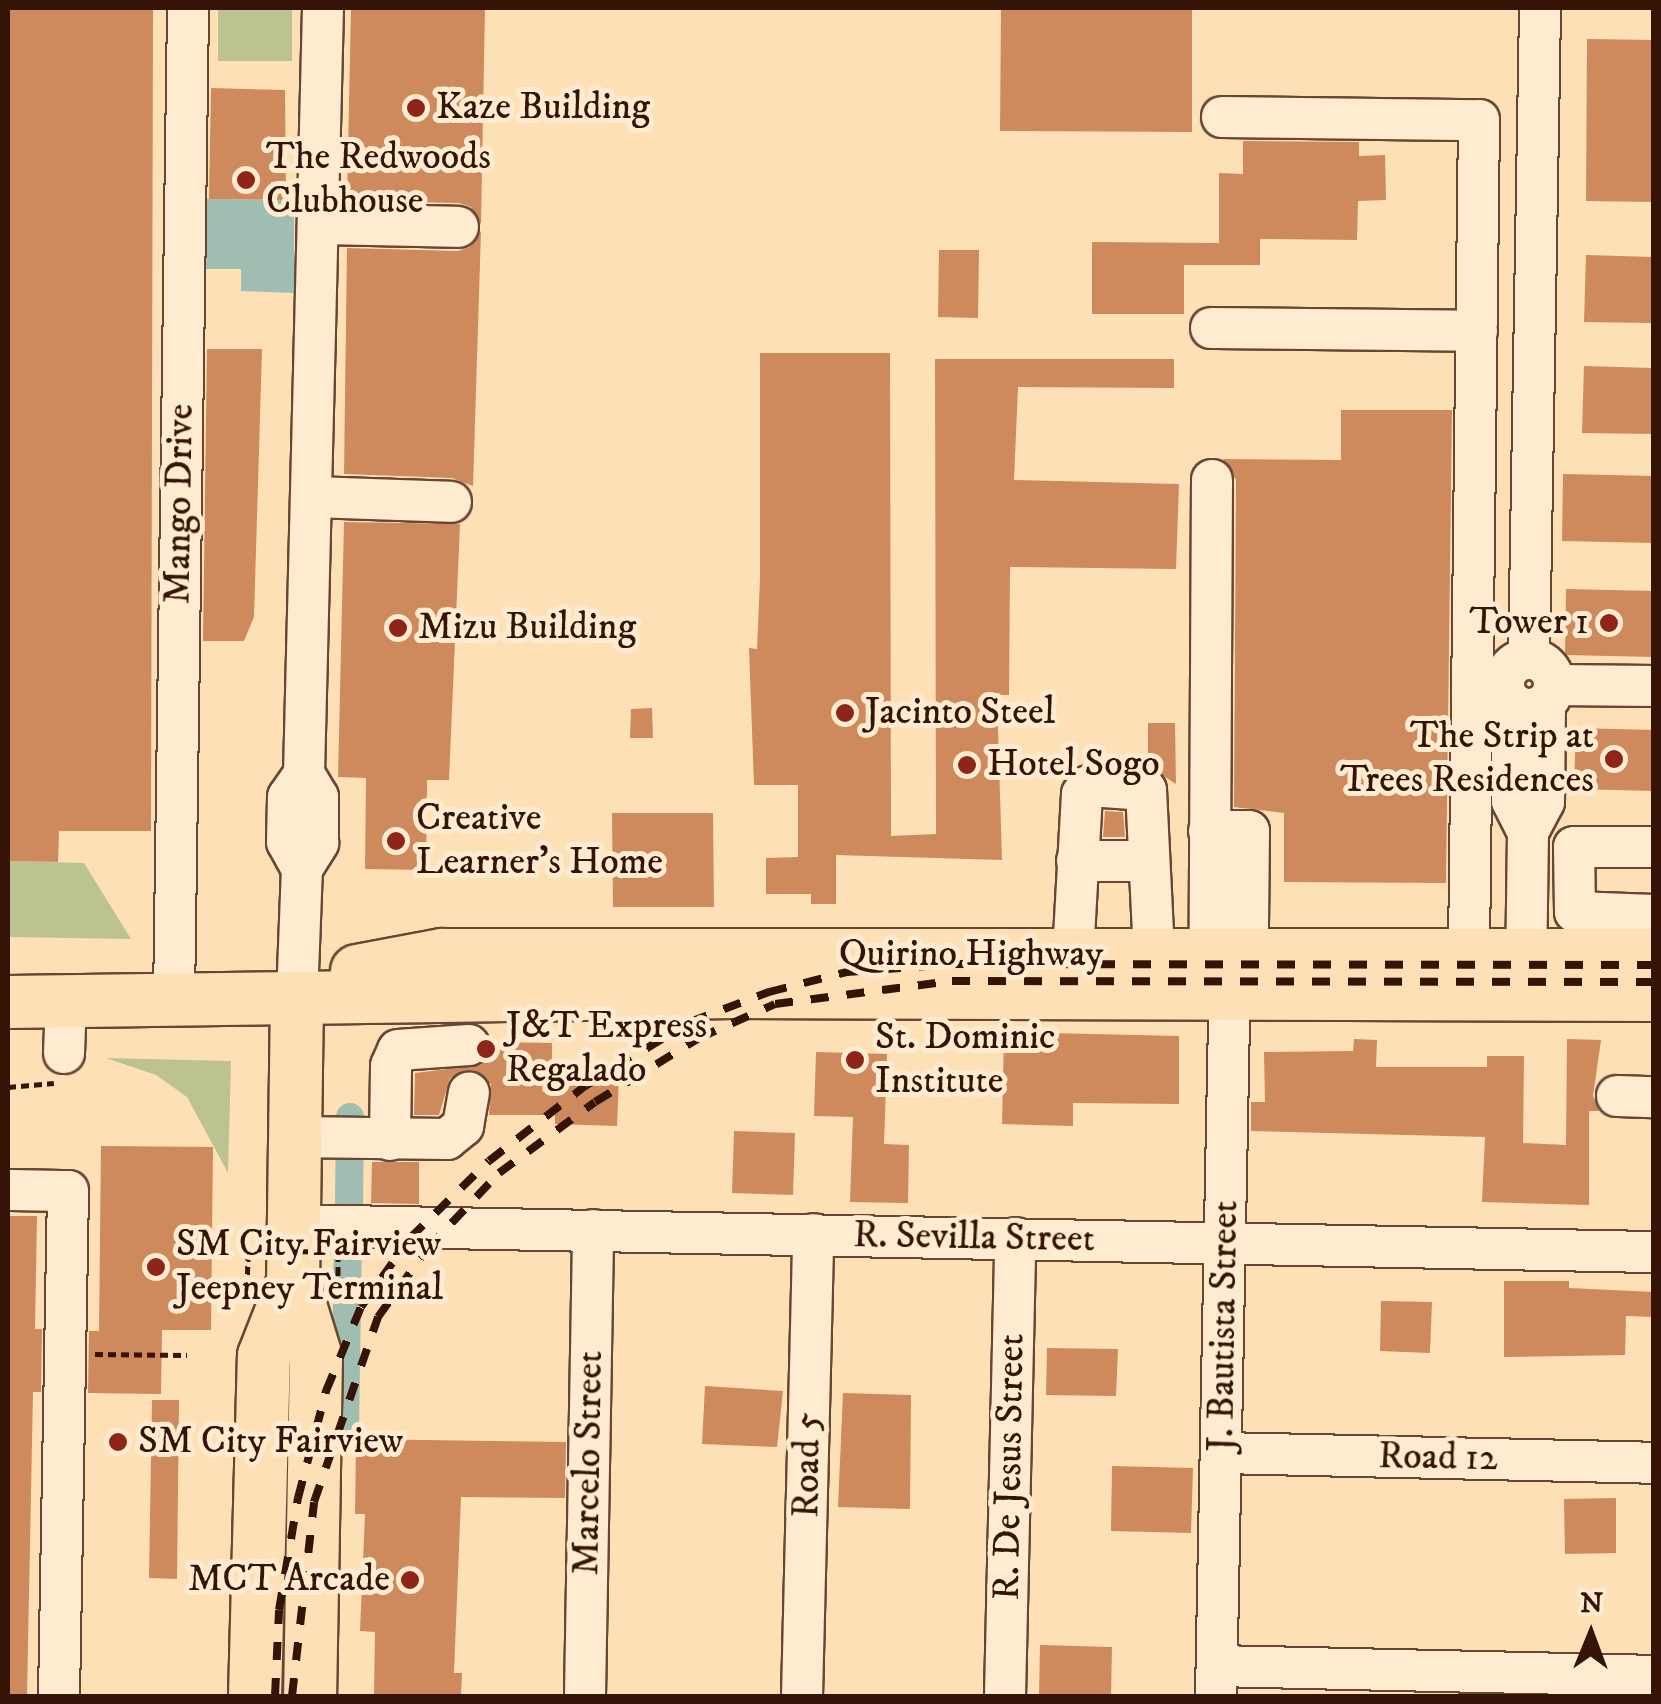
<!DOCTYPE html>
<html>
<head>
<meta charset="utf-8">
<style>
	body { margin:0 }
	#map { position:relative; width:1661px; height:1704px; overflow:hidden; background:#fde0b6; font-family:"IM FELL DW Pica",serif }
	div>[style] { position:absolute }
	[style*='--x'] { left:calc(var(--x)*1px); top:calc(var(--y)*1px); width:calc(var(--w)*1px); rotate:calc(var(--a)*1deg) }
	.green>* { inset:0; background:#bcc391 }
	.water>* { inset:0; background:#9fbdb1 }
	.canal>* { height:28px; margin:-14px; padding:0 14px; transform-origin:14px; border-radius:14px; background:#9fbdb1 }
	.building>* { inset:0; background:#ce895d }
	.path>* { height:5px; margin-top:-2.5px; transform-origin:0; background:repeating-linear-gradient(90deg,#351407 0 8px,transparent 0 13px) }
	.roads { filter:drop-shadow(2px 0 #674733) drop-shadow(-2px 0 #674733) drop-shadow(0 2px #674733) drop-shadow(0 -2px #674733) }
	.minor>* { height:40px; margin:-20px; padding:0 20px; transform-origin:20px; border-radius:20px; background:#feebd0 }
	.minor>.ring { margin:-20px; padding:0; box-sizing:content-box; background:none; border:40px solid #feebd0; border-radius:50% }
	.major>* { height:52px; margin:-26px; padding:0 26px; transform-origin:26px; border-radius:26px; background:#fde0b6 }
	.rail>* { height:8px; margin-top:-4px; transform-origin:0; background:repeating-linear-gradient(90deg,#351407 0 18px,transparent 0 36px) }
	.path-bridge>* { height:5px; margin-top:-2.5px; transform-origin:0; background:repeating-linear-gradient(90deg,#351407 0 8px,transparent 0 13px) }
	.dots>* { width:28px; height:28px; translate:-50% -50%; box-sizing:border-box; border:5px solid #feebd0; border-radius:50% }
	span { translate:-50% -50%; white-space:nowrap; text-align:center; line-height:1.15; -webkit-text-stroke:10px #feebd0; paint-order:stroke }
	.poi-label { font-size:38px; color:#351407 }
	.left { translate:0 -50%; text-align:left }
	.right { translate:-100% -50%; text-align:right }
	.street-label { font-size:38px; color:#351407 }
	.frame { position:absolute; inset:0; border:10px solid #351407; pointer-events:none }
	.north { position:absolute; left:1541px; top:1584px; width:100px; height:100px; -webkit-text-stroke:8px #feebd0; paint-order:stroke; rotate:1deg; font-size:28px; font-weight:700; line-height:40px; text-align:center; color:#351407 }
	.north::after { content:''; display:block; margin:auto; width:35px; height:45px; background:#351407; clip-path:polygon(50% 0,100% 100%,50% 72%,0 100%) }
</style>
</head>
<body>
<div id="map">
	<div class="green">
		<i style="clip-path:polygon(218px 8px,292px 8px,292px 61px,218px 61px)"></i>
		<i style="clip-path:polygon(8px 861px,84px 863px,131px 939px,8px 937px)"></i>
		<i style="clip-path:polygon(106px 1058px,231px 1061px,228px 1173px,187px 1097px,156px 1075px)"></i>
	</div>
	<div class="water">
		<i style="clip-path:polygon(205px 199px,294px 200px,294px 293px,241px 291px,241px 269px,204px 269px)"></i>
	</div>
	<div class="canal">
		<i style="--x:349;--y:1206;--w:89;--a:-89.4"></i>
		<i style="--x:345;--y:1429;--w:194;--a:-89.1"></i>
	</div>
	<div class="building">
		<i style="clip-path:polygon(8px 8px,153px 8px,151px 831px,59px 831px,58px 862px,8px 861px)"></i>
		<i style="clip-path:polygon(351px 8px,485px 8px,481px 224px,471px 207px,459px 203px,347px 201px)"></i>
		<i style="clip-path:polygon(1001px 8px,1192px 8px,1192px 132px,1000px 131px)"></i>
		<i style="clip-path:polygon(1587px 39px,1654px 40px,1654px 202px,1586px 201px)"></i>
		<i style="clip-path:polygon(211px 88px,285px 90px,286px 200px,209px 199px)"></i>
		<i style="clip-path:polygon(1243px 141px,1359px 142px,1359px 156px,1385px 155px,1386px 200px,1358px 201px,1357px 240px,1260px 239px,1260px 265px,1184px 265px,1184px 314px,1092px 314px,1092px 242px,1219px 243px,1219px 173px,1243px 174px)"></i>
		<i style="clip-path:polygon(481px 231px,473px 486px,452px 478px,344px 474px,347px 248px,458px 251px,470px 247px)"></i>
		<i style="clip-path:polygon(939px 250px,979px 250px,978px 318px,938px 317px)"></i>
		<i style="clip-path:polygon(1586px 255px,1654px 257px,1654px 323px,1584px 322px)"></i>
		<i style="clip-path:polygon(207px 349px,262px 349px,254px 617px,244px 641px,203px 641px)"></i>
		<i style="clip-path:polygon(760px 353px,890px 353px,891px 836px,936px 834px,935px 359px,1174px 359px,1174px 388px,1018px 387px,1014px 480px,1179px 484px,1176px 569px,1010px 567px,1009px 695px,997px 695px,1002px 860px,836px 855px,836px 904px,811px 904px,811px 894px,766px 894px,766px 858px,798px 857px,798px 785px,754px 785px,749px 648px,757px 649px,760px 579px)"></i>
		<i style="clip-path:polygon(1584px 366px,1654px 368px,1654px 434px,1582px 433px)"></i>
		<i style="clip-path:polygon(1341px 410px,1452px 410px,1446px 883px,1284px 882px,1284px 813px,1234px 807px,1236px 480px,1223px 459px,1341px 460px)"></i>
		<i style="clip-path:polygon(1563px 474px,1654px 476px,1654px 543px,1562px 541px)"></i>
		<i style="clip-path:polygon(344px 522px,460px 524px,449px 780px,427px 780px,426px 870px,365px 869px,366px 778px,338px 777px)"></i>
		<i style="clip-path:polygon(1566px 589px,1654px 591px,1654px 657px,1565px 655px)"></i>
		<i style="clip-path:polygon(652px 708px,653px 738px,630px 738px,631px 709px)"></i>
		<i style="clip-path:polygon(1148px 723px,1175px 723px,1176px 784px,1148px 766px)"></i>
		<i style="clip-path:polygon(1576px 728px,1654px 730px,1654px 791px,1574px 789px)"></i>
		<i style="clip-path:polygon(1105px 811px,1123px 812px,1125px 837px,1103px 837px)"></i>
		<i style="clip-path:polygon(612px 813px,713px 813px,714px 907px,613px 907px)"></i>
		<i style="clip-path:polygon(1004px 1032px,1179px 1036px,1179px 1104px,1073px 1103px,1073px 1126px,1002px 1124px)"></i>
		<i style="clip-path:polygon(1354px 1039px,1377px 1040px,1376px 1067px,1487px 1067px,1487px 1056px,1524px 1056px,1523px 1143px,1566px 1145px,1567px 1039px,1601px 1040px,1593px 1096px,1599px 1111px,1589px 1111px,1589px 1205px,1482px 1202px,1485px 1137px,1251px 1131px,1251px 1102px,1265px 1102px,1264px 1052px,1353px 1051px)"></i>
		<i style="clip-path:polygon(492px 1042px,552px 1043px,552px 1073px,619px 1076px,617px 1126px,555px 1124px,555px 1115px,489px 1115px,491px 1084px,472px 1070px,450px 1078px,439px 1115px,414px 1115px,415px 1073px,481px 1065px)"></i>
		<i style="clip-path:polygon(816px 1052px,887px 1054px,884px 1144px,909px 1145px,908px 1203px,850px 1202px,853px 1117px,814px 1116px)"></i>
		<i style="clip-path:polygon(734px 1131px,795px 1133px,793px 1195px,732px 1193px)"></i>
		<i style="clip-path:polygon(101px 1146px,213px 1147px,211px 1330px,162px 1330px,161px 1394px,88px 1393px,89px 1331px,99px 1331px)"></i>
		<i style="clip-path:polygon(372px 1162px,419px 1162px,419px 1204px,371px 1203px)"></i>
		<i style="clip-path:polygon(8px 1216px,37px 1216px,35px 1329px,42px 1329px,41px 1392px,33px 1392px,27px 1696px,8px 1696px)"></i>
		<i style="clip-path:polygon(1504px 1281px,1569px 1281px,1569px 1288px,1654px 1292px,1654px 1317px,1626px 1316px,1625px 1355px,1504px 1357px)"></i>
		<i style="clip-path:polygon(1381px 1301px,1432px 1302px,1430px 1353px,1380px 1351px)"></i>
		<i style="clip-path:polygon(1047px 1348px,1118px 1349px,1116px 1396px,1046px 1395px)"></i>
		<i style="clip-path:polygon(705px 1386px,783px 1391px,777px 1447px,702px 1444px)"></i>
		<i style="clip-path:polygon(843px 1393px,911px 1395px,910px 1509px,838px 1507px)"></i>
		<i style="clip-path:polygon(152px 1400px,179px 1400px,177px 1579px,149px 1578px)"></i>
		<i style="clip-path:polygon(356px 1439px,566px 1442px,565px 1498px,461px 1497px,454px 1673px,462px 1673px,461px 1696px,374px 1696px,375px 1632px,360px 1631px,365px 1514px,355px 1514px)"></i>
		<i style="clip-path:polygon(1112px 1466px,1193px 1468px,1191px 1533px,1111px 1531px)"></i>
		<i style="clip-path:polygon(1616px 1498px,1616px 1553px,1565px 1554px,1564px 1499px)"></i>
		<i style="clip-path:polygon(1040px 1645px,1112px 1647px,1111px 1696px,1039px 1696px)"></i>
	</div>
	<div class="path">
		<i style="--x:8;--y:1087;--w:46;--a:-5"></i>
		<i style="--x:247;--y:1287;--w:37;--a:-88"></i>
		<i style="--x:338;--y:1288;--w:29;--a:-90"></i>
		<i style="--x:95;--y:1354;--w:92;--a:0.6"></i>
	</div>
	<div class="roads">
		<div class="minor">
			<i style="--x:1222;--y:117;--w:257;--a:0.7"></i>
			<i style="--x:1479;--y:120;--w:835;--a:90.69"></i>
			<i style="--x:318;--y:224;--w:140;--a:1.2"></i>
			<i style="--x:1211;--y:328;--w:266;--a:0.6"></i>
			<i style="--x:1212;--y:480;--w:447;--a:90.3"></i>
			<i style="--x:1210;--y:927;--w:34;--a:54"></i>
			<i style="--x:311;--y:497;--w:140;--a:2"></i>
			<i style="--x:1529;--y:659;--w:651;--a:-89.03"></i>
			<i class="ring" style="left:1504px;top:659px;width:10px;height:10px"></i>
			<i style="--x:1555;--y:685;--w:99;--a:0.6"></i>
			<i style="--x:1512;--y:703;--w:98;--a:90"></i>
			<i style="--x:1512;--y:801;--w:35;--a:63"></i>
			<i style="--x:1528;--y:832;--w:149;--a:90.8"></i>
			<i style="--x:1209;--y:831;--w:40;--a:0"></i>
			<i style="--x:1249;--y:831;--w:96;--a:90.6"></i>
			<i style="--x:1248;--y:927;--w:33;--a:123"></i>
			<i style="--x:1528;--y:832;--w:34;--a:-62"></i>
			<i style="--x:1544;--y:802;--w:98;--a:-89.4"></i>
			<i style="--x:1654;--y:847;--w:80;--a:180"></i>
			<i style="--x:1574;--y:847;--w:65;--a:89.1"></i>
			<i style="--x:1575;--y:912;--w:79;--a:2.2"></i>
			<i style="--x:1077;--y:861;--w:72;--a:0"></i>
			<i style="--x:302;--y:869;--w:31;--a:-119"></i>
			<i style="--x:287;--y:842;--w:45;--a:-88.7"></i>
			<i style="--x:288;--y:797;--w:28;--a:-55"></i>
			<i style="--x:304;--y:774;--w:766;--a:-88.58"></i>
			<i style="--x:1073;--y:955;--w:161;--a:-86.8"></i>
			<i style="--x:1082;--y:794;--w:11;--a:-49"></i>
			<i style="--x:1089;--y:786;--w:57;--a:4"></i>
			<i style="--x:1146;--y:790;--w:165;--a:87.2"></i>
			<i style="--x:297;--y:998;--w:129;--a:-87.8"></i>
			<i style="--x:302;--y:869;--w:31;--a:-58"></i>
			<i style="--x:318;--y:843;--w:46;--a:-90"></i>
			<i style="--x:318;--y:797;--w:27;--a:-121"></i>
			<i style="--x:174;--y:1000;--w:992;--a:-89.19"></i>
			<i style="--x:64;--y:1053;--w:52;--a:-87.8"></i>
			<i style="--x:1617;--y:1096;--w:37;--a:2"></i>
			<i style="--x:295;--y:1137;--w:152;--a:0.8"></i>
			<i style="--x:447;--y:1139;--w:21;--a:-39"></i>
			<i style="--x:463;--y:1126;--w:34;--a:-80"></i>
			<i style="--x:390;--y:1140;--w:74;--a:-89.2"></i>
			<i style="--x:391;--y:1066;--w:17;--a:-66"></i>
			<i style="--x:398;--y:1050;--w:71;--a:-4"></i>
			<i style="--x:8;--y:1190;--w:60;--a:1"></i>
			<i style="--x:68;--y:1191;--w:505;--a:91.02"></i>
			<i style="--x:294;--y:1225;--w:1360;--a:1.14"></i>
			<i style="--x:1222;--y:1453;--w:432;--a:1.3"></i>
			<i style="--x:1217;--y:1666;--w:437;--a:1.3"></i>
			<i style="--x:585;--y:1696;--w:466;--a:-89"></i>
			<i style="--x:802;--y:1696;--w:462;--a:-88.6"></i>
			<i style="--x:1005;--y:1696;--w:458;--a:-88.7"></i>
			<i style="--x:1216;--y:1696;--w:732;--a:-88.9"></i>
		</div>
		<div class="major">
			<i style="--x:357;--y:971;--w:86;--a:-10.7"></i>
			<i style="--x:442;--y:955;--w:1212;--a:0"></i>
			<i style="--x:297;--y:998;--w:284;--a:90.8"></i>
			<i style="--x:293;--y:1282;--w:78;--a:73"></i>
			<i style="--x:316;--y:1357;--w:339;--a:91"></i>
			<i style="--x:8;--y:1002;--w:727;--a:-0.79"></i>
			<i style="--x:735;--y:992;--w:919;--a:0.19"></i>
			<i style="--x:255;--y:1696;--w:340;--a:-88.5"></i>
			<i style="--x:264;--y:1356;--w:79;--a:-68.6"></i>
		</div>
	</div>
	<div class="rail">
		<i style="--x:275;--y:1696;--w:86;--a:-87.3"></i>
		<i style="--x:279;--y:1610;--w:114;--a:-80.4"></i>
		<i style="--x:298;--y:1498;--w:111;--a:-75.3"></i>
		<i style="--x:326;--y:1391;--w:91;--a:-67.4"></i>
		<i style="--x:361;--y:1307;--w:85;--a:-54.6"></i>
		<i style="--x:410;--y:1238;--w:110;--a:-44.3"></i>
		<i style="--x:489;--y:1161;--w:122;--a:-38"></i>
		<i style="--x:585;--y:1086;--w:123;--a:-31.4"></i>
		<i style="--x:690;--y:1022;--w:85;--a:-20.8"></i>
		<i style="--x:769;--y:992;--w:81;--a:-14.4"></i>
		<i style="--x:847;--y:972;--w:106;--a:-4.3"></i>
		<i style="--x:953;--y:964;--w:701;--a:0.08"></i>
		<i style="--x:292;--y:1696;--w:195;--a:-83.5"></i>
		<i style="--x:314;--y:1502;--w:196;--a:-70.9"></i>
		<i style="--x:378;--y:1317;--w:84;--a:-54.2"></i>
		<i style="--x:427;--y:1249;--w:105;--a:-46.5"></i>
		<i style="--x:499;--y:1173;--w:119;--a:-36.5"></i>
		<i style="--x:595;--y:1102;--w:122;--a:-31.6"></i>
		<i style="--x:699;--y:1038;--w:83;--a:-24.1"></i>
		<i style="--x:775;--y:1004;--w:178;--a:-7.4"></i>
		<i style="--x:952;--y:981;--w:702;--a:0.08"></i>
	</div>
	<div class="path-bridge">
		<i style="--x:248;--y:1250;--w:90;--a:1.3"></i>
	</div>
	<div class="dots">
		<i style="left:416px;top:108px;background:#8f2418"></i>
		<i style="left:246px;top:180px;background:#8f2418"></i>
		<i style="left:1609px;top:623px;background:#8f2418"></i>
		<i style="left:398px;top:628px;background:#8f2418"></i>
		<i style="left:845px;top:713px;background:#8f2418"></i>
		<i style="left:1614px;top:759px;background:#8f2418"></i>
		<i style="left:967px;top:765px;background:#8f2418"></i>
		<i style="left:396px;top:841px;background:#8f2418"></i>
		<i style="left:486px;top:1049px;background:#8f2418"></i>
		<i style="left:855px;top:1060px;background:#8f2418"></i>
		<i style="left:156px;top:1267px;background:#8f2418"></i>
		<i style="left:118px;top:1442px;background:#8f2418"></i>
		<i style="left:410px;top:1580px;background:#8f2418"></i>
	</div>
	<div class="poi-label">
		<span class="left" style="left:436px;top:108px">Kaze Building</span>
		<span class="left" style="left:266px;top:180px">The Redwoods<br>Clubhouse</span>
		<span class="right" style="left:1589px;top:623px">Tower 1</span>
		<span class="left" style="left:418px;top:628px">Mizu Building</span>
		<span class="left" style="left:865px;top:713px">Jacinto Steel</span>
		<span class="right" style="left:1594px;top:759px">The Strip at<br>Trees Residences</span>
		<span class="left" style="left:987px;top:765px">Hotel Sogo</span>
		<span class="left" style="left:416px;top:841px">Creative<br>Learner's Home</span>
		<span class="left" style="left:506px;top:1049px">J&amp;T Express<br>Regalado</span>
		<span class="left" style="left:875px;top:1060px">St. Dominic<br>Institute</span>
		<span class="left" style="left:176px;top:1267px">SM City Fairview<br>Jeepney Terminal</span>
		<span class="left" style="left:138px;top:1442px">SM City Fairview</span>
		<span class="right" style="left:390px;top:1580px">MCT Arcade</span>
	</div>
	<div class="street-label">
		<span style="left:180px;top:504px;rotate:-89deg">Mango Drive</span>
		<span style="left:971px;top:955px">Quirino Highway</span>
		<span style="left:974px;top:1238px;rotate:1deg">R. Sevilla Street</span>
		<span style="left:1224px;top:1326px;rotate:-89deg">J. Bautista Street</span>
		<span style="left:1438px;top:1458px;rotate:1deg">Road 12</span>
		<span style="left:589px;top:1463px;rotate:-89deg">Marcelo Street</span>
		<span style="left:808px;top:1465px;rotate:-89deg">Road 5</span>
		<span style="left:1010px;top:1467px;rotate:-89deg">R. De Jesus Street</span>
	</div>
	<div class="frame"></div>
	<div class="north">N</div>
</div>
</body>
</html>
